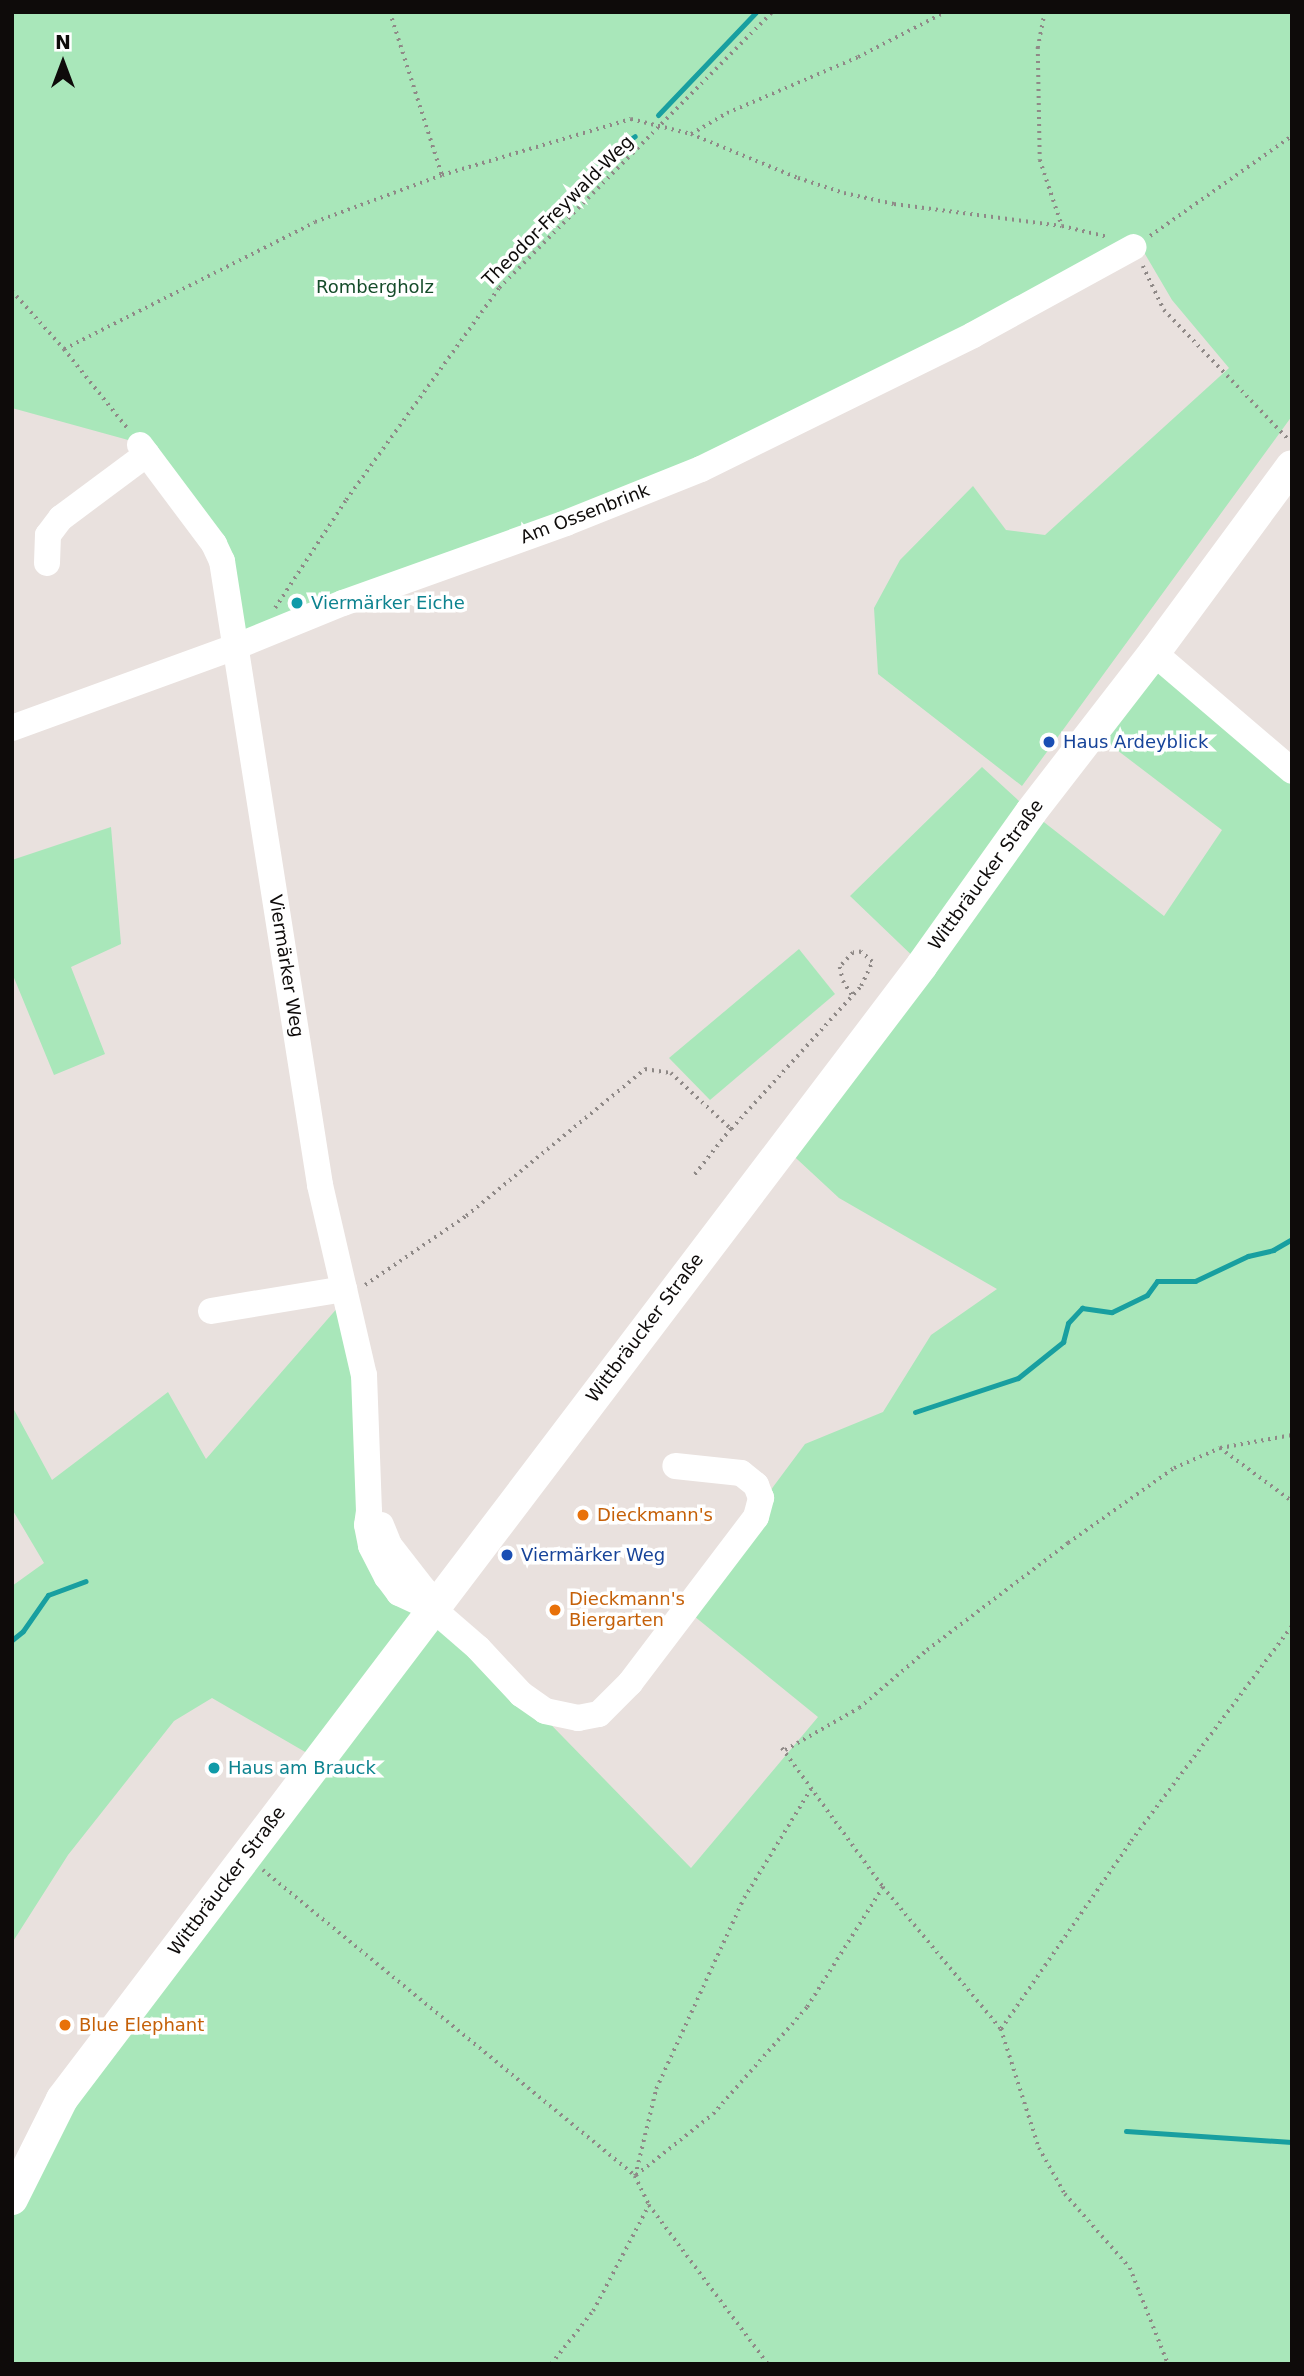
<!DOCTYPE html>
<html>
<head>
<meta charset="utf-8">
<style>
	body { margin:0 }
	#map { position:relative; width:1304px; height:2376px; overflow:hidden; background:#e9e1de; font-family:"DejaVu Sans",sans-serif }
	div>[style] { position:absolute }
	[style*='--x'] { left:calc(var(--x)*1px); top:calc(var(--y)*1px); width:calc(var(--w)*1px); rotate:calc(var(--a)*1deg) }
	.green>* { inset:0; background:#a9e7ba }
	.stream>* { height:5px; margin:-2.5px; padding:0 2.5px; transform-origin:2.5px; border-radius:2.5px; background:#189fa0 }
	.path>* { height:3.5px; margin-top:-1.75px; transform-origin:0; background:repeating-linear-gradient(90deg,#8f8987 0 2px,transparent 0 7px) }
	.minor>* { height:26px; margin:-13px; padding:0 13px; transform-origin:13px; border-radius:13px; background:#fff }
	.major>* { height:32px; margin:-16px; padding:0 16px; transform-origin:16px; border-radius:16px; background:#fff }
	.dots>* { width:19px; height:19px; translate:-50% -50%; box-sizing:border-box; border:4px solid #fff; border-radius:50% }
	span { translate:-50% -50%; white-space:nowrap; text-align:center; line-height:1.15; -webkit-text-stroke:7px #fff; paint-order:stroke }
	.street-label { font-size:18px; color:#0e0b0a }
	.park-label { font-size:18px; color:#154c2a }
	.culture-label { font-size:18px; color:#0d838f }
	.left { translate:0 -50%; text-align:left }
	.transit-label { font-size:18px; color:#164399 }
	.food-label { font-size:18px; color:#c56008 }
	.frame { position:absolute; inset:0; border:14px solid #0e0b0a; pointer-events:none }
	.north { position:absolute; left:28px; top:28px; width:70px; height:70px; -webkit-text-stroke:5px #fff; paint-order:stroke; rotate:0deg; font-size:19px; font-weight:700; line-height:28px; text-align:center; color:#0e0b0a }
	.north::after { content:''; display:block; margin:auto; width:24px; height:32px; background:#0e0b0a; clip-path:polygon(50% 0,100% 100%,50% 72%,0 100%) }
</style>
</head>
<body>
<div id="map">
	<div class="green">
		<i style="clip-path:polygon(12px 12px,1292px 12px,1292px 416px,1022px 786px,878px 674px,874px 608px,900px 560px,973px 486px,1006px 530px,1045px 535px,1229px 368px,1172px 300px,1135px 237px,756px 434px,567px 513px,241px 632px,211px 543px,150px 446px,12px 408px)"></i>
		<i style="clip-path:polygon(1154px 653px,1292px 771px,1292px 2364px,12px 2364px,12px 2199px,62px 2099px,319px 1760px,212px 1698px,174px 1721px,68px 1855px,12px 1943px,12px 1586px,44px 1563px,12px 1509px,12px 1406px,52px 1480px,168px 1392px,206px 1459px,346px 1298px,369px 1511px,521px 1694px,691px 1868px,818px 1717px,694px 1616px,773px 1487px,805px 1444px,883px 1412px,931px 1335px,997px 1289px,839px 1198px,784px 1147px,922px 965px,850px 896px,982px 767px,1031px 812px,1164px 916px,1222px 830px,1092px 731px)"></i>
		<i style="clip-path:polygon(111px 827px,121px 944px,71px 967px,105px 1054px,54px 1075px,12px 973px,12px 860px)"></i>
		<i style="clip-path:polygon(799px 949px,835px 994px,710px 1100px,669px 1058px)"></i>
	</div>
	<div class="stream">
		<i style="--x:658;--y:115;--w:142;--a:-46.4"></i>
		<i style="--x:615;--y:150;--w:24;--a:-35"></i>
		<i style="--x:915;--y:1412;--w:108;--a:-18.3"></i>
		<i style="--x:1018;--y:1378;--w:58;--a:-38.7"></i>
		<i style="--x:1063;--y:1342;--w:20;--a:-75"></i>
		<i style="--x:1068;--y:1323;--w:21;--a:-47"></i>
		<i style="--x:1082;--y:1308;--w:30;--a:8"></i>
		<i style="--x:1112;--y:1312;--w:39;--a:-26"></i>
		<i style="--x:1147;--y:1295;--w:17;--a:-54"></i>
		<i style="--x:1157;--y:1281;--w:38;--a:0"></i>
		<i style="--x:1195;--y:1281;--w:59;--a:-25.3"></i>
		<i style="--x:1248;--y:1256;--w:26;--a:-13"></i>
		<i style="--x:1273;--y:1250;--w:22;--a:-30"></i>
		<i style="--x:12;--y:1640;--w:14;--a:-39"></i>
		<i style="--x:23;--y:1631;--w:44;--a:-55.2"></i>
		<i style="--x:48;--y:1595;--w:40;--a:-20.2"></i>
		<i style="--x:1126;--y:2131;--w:166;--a:3.8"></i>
	</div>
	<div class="path">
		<i style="--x:390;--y:12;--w:171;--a:72.3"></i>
		<i style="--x:1045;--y:12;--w:36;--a:101"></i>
		<i style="--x:1038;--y:47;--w:113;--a:89"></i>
		<i style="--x:1040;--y:160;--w:70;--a:71.6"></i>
		<i style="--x:691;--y:134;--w:42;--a:-30.3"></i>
		<i style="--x:727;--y:113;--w:142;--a:-23.1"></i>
		<i style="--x:858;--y:57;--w:98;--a:-27.3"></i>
		<i style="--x:1150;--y:236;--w:174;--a:-35.2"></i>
		<i style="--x:1143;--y:266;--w:49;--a:64.5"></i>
		<i style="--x:1164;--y:310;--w:182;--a:46.1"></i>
		<i style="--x:12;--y:291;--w:78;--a:48.1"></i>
		<i style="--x:64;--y:349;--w:102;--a:51.3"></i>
		<i style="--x:64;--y:349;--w:281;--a:-26.8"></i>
		<i style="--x:315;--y:222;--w:135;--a:-20.3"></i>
		<i style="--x:442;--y:175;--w:197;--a:-16.5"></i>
		<i style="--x:631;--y:119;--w:62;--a:14"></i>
		<i style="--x:691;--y:134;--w:116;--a:22.4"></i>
		<i style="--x:798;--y:178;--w:48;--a:18.1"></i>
		<i style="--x:844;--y:193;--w:51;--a:12.4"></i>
		<i style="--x:894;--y:204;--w:169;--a:7.5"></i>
		<i style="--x:1062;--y:226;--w:47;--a:13.4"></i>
		<i style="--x:275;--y:608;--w:129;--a:-56.7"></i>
		<i style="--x:346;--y:500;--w:261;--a:-54.2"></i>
		<i style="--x:499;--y:288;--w:388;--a:-45.3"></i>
		<i style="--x:731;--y:1129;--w:193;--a:-47.7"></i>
		<i style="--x:861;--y:986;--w:26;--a:-65"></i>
		<i style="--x:872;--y:962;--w:15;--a:-138"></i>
		<i style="--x:861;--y:952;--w:8;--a:173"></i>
		<i style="--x:853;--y:953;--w:19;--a:133"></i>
		<i style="--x:840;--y:967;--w:14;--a:78"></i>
		<i style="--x:843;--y:981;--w:17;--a:57"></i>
		<i style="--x:365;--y:1285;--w:122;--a:-34.3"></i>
		<i style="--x:466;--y:1216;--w:232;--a:-39.4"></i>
		<i style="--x:645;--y:1069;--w:26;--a:9"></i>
		<i style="--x:671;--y:1073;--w:82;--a:43"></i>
		<i style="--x:731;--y:1129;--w:60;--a:128.2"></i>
		<i style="--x:1220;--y:1448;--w:89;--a:36.4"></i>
		<i style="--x:782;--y:1748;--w:172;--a:54"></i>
		<i style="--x:883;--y:1887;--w:185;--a:50.3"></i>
		<i style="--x:1001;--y:2029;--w:125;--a:72.3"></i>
		<i style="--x:1039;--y:2148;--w:53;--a:60.5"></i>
		<i style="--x:1065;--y:2194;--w:98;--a:48.7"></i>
		<i style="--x:1130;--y:2268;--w:103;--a:68.4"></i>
		<i style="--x:785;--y:1750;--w:85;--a:-29.6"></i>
		<i style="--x:859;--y:1708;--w:89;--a:-40.5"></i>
		<i style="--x:927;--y:1650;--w:177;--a:-37.2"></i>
		<i style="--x:1068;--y:1543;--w:130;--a:-35.3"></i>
		<i style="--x:1174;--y:1468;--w:50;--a:-23.5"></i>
		<i style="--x:1220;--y:1448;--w:73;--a:-10.2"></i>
		<i style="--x:263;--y:1870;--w:482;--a:39.4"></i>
		<i style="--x:635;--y:2176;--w:32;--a:64"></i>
		<i style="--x:649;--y:2205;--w:199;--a:53.2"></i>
		<i style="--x:1001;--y:2029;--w:229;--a:-55.3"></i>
		<i style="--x:1131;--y:1841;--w:269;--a:-53.2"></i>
		<i style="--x:636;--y:2175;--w:98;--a:-38.4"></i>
		<i style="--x:713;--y:2114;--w:142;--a:-48.7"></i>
		<i style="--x:807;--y:2007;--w:142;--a:-57.7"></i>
		<i style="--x:635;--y:2176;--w:89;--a:-76.4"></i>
		<i style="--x:656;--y:2089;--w:210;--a:-65.3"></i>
		<i style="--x:744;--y:1898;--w:130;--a:-58.5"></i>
		<i style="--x:551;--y:2364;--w:68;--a:-51.6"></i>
		<i style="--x:593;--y:2311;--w:120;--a:-62.2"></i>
	</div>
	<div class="minor">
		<i style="--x:140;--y:445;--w:124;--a:53.2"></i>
		<i style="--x:214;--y:544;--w:19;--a:65"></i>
		<i style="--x:222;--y:561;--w:632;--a:81.07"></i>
		<i style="--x:320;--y:1185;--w:195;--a:77"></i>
		<i style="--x:364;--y:1375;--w:136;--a:87.9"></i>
		<i style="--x:369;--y:1511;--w:14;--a:98"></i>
		<i style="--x:367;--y:1525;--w:21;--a:79"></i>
		<i style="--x:371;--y:1546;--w:35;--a:63"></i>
		<i style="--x:387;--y:1577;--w:20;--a:53"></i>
		<i style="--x:399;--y:1593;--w:38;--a:25"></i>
		<i style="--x:433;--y:1609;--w:60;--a:40.9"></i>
		<i style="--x:478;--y:1648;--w:63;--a:46.9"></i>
		<i style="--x:521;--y:1694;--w:29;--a:35"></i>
		<i style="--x:545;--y:1711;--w:34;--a:12"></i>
		<i style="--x:578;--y:1718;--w:21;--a:-11"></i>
		<i style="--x:599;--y:1714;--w:44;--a:-45"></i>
		<i style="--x:630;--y:1683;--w:208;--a:-52.8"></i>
		<i style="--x:756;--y:1517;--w:20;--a:-75"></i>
		<i style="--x:761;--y:1498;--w:14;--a:-111"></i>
		<i style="--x:756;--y:1485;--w:19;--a:-141"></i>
		<i style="--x:741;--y:1473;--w:66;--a:-173.9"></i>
		<i style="--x:47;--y:563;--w:28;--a:-88"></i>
		<i style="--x:48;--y:535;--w:21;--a:-53"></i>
		<i style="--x:61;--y:518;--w:107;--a:-36.7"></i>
		<i style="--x:1154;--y:653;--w:182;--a:40.5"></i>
		<i style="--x:12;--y:728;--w:237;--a:-20"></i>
		<i style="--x:235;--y:647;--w:117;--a:-22.2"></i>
		<i style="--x:343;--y:603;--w:237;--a:-19.7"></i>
		<i style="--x:566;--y:523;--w:145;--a:-21.8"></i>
		<i style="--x:701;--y:469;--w:303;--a:-26.2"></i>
		<i style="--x:973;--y:335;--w:183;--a:-28.7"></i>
		<i style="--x:211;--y:1311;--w:135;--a:-9.4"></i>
		<i style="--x:381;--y:1525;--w:22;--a:68"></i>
		<i style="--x:389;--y:1545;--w:57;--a:52.1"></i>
		<i style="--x:424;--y:1590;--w:21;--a:65"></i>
	</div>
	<div class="major">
		<i style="--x:12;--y:2199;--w:112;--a:-63.4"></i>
		<i style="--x:62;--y:2099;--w:1423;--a:-52.82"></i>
		<i style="--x:922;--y:965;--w:188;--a:-54.5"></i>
		<i style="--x:1031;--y:812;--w:201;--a:-52.3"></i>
		<i style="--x:1154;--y:653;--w:232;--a:-53.6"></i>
	</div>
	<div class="dots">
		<i style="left:297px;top:603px;background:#0f9aa8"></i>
		<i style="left:1049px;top:742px;background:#1a4fb4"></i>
		<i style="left:583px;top:1515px;background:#e8710a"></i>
		<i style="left:507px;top:1555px;background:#1a4fb4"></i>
		<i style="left:555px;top:1610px;background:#e8710a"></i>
		<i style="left:214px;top:1768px;background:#0f9aa8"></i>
		<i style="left:65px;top:2025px;background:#e8710a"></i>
	</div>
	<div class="street-label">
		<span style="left:558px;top:211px;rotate:-45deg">Theodor-Freywald-Weg</span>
		<span style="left:585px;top:514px;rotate:-21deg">Am Ossenbrink</span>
		<span style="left:986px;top:875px;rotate:-54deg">Wittbräucker Straße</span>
		<span style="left:286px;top:966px;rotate:81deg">Viermärker Weg</span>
		<span style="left:645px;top:1328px;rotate:-53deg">Wittbräucker Straße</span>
		<span style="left:227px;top:1881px;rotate:-53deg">Wittbräucker Straße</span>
	</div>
	<div class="park-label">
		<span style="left:375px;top:287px">Rombergholz</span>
	</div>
	<div class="culture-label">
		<span class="left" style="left:311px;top:603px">Viermärker Eiche</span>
		<span class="left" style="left:228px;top:1768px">Haus am Brauck</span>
	</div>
	<div class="transit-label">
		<span class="left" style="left:1063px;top:742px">Haus Ardeyblick</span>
		<span class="left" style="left:521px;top:1555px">Viermärker Weg</span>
	</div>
	<div class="food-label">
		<span class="left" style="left:597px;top:1515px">Dieckmann's</span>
		<span class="left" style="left:569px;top:1610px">Dieckmann's<br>Biergarten</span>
		<span class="left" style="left:79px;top:2025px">Blue Elephant</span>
	</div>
	<div class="frame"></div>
	<div class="north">N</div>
</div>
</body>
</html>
